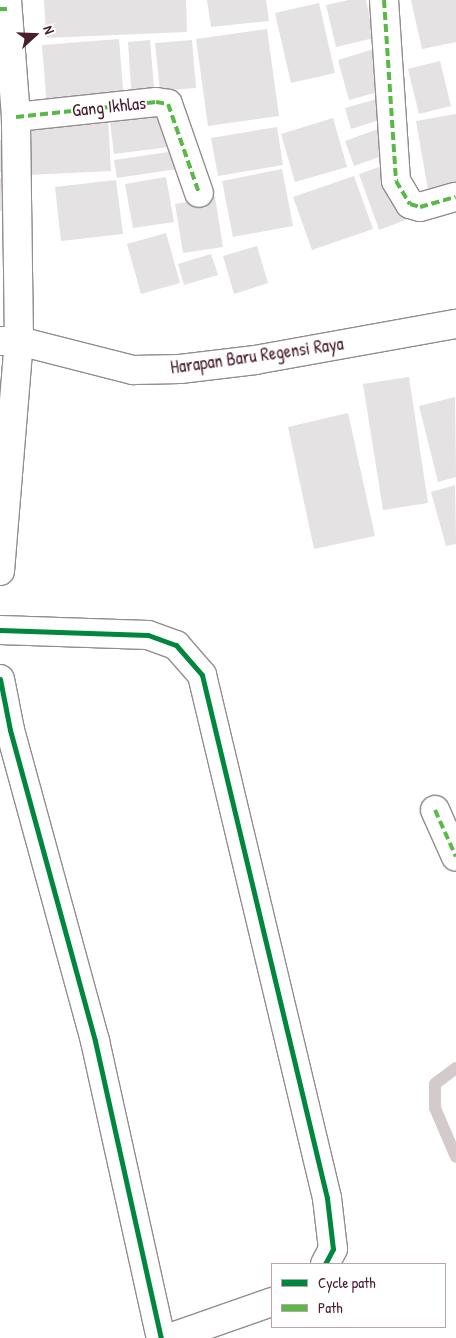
<!DOCTYPE html>
<html>
<head>
<meta charset="utf-8">
<style>
	body { margin:0 }
	#map { position:relative; width:456px; height:1338px; overflow:hidden; background:#fff; font-family:"Patrick Hand",sans-serif }
	div>[style] { position:absolute }
	[style*='--x'] { left:calc(var(--x)*1px); top:calc(var(--y)*1px); width:calc(var(--w)*1px); rotate:calc(var(--a)*1deg) }
	.stream>* { height:12px; margin:-6px; padding:0 6px; transform-origin:6px; border-radius:6px; background:#d4cacc }
	.building>* { inset:0; background:#e4e2e3 }
	.roads { filter:drop-shadow(1px 0 #948c8e) drop-shadow(-1px 0 #948c8e) drop-shadow(0 1px #948c8e) drop-shadow(0 -1px #948c8e) }
	.minor>* { height:28px; margin:-14px; padding:0 14px; transform-origin:14px; border-radius:14px; background:#fff }
	.quiet>* { height:4px; margin-top:-2px; transform-origin:0; background:repeating-linear-gradient(90deg,#58b947 0 8px,transparent 0 12px) }
	.cycleway>* { height:5px; margin:-2.5px; padding:0 2.5px; transform-origin:2.5px; border-radius:2.5px; background:#00873e }
	span { translate:-50% -50%; white-space:nowrap; text-align:center; line-height:1.15; -webkit-text-stroke:4px #fff; paint-order:stroke }
	.street-label { font-size:18px; color:#4a1f2b }
	.legend { position:absolute; left:271px; top:1263px; width:175px; height:65px; box-sizing:border-box; background:#fff; border:1px solid #b7a5aa; margin:0; padding:6px 9px; list-style:none; font-size:15px; color:#4a1f2b }
	.legend li { display:flex; align-items:center; gap:10px; height:25px }
	.legend b { width:25px; border:1px solid #b7a5aa }
	.north { position:absolute; left:10px; top:10px; width:50px; height:50px; -webkit-text-stroke:4px #fff; paint-order:stroke; rotate:70deg; font-size:14px; font-weight:700; line-height:20px; text-align:center; color:#4a1f2b }
	.north::after { content:''; display:block; margin:auto; width:18px; height:22px; background:#4a1f2b; clip-path:polygon(50% 0,100% 100%,50% 72%,0 100%) }
</style>
</head>
<body>
<div id="map">
	<div class="stream">
		<i style="--x:456;--y:1068;--w:26;--a:143"></i>
		<i style="--x:435;--y:1084;--w:24;--a:90"></i>
		<i style="--x:435;--y:1108;--w:53;--a:66.8"></i>
	</div>
	<div class="building">
		<i style="clip-path:polygon(44px 0,186px 0,187px 32px,46px 38px)"></i>
		<i style="clip-path:polygon(207px 0,266px 0,269px 21px,211px 27px)"></i>
		<i style="clip-path:polygon(349px 0,366px 0,374px 38px,336px 47px,326px 5px)"></i>
		<i style="clip-path:polygon(411px 0,456px 0,456px 42px,422px 49px)"></i>
		<i style="clip-path:polygon(319px 3px,335px 73px,291px 83px,275px 13px)"></i>
		<i style="clip-path:polygon(267px 29px,279px 116px,208px 126px,196px 39px)"></i>
		<i style="clip-path:polygon(119px 39px,124px 102px,47px 108px,42px 45px)"></i>
		<i style="clip-path:polygon(150px 40px,155px 100px,132px 101px,128px 42px)"></i>
		<i style="clip-path:polygon(192px 40px,196px 88px,160px 91px,155px 43px)"></i>
		<i style="clip-path:polygon(374px 49px,385px 90px,349px 100px,338px 60px)"></i>
		<i style="clip-path:polygon(440px 61px,451px 106px,419px 114px,408px 69px)"></i>
		<i style="clip-path:polygon(380px 98px,386px 118px,351px 129px,345px 108px)"></i>
		<i style="clip-path:polygon(173px 114px,177px 146px,114px 154px,110px 122px)"></i>
		<i style="clip-path:polygon(456px 114px,456px 185px,428px 190px,416px 121px)"></i>
		<i style="clip-path:polygon(333px 118px,347px 167px,295px 182px,281px 134px)"></i>
		<i style="clip-path:polygon(108px 119px,111px 171px,27px 175px,25px 123px)"></i>
		<i style="clip-path:polygon(277px 127px,283px 165px,218px 176px,211px 138px)"></i>
		<i style="clip-path:polygon(381px 128px,390px 153px,354px 166px,345px 141px)"></i>
		<i style="clip-path:polygon(0 140px,16px 141px,15px 173px,0 172px)"></i>
		<i style="clip-path:polygon(182px 150px,184px 168px,117px 178px,114px 160px)"></i>
		<i style="clip-path:polygon(388px 164px,408px 219px,379px 230px,359px 174px)"></i>
		<i style="clip-path:polygon(282px 169px,293px 226px,233px 237px,222px 181px)"></i>
		<i style="clip-path:polygon(354px 176px,373px 229px,312px 250px,293px 197px)"></i>
		<i style="clip-path:polygon(166px 177px,174px 222px,133px 228px,125px 184px)"></i>
		<i style="clip-path:polygon(0 178px,16px 179px,15px 211px,0 211px)"></i>
		<i style="clip-path:polygon(116px 180px,123px 234px,61px 241px,55px 187px)"></i>
		<i style="clip-path:polygon(215px 197px,223px 247px,183px 253px,175px 204px)"></i>
		<i style="clip-path:polygon(166px 233px,180px 283px,141px 294px,127px 244px)"></i>
		<i style="clip-path:polygon(257px 246px,268px 283px,234px 294px,223px 256px)"></i>
		<i style="clip-path:polygon(211px 254px,218px 275px,184px 285px,178px 264px)"></i>
		<i style="clip-path:polygon(409px 377px,428px 503px,383px 510px,363px 384px)"></i>
		<i style="clip-path:polygon(455px 397px,456px 477px,438px 482px,419px 406px)"></i>
		<i style="clip-path:polygon(348px 413px,375px 536px,314px 549px,288px 427px)"></i>
		<i style="clip-path:polygon(455px 485px,456px 544px,446px 546px,431px 492px)"></i>
	</div>
	<div class="roads">
		<div class="minor">
			<i style="--x:384;--y:0;--w:181;--a:86.2"></i>
			<i style="--x:396;--y:181;--w:27;--a:59"></i>
			<i style="--x:410;--y:204;--w:10;--a:17"></i>
			<i style="--x:420;--y:207;--w:37;--a:-16"></i>
			<i style="--x:16;--y:117;--w:141;--a:-6.1"></i>
			<i style="--x:156;--y:102;--w:12;--a:9"></i>
			<i style="--x:168;--y:104;--w:94;--a:70.8"></i>
			<i style="--x:1;--y:341;--w:18;--a:0"></i>
			<i style="--x:19;--y:341;--w:118;--a:14.3"></i>
			<i style="--x:133;--y:370;--w:47;--a:-1.2"></i>
			<i style="--x:180;--y:369;--w:76;--a:-6.8"></i>
			<i style="--x:255;--y:360;--w:204;--a:-10.2"></i>
			<i style="--x:0;--y:571;--w:231;--a:-85.3"></i>
			<i style="--x:19;--y:341;--w:224;--a:-90.8"></i>
			<i style="--x:16;--y:117;--w:117;--a:-94.4"></i>
			<i style="--x:0;--y:630;--w:148;--a:1.9"></i>
			<i style="--x:148;--y:635;--w:30;--a:20"></i>
			<i style="--x:176;--y:645;--w:40;--a:49"></i>
			<i style="--x:202;--y:675;--w:538;--a:76.56"></i>
			<i style="--x:327;--y:1198;--w:51;--a:83.3"></i>
			<i style="--x:333;--y:1249;--w:17;--a:118"></i>
			<i style="--x:0;--y:679;--w:52;--a:78.9"></i>
			<i style="--x:10;--y:730;--w:322;--a:74.7"></i>
			<i style="--x:95;--y:1041;--w:304;--a:77.5"></i>
			<i style="--x:435;--y:810;--w:51;--a:65.9"></i>
			<i style="--x:169;--y:1338;--w:109;--a:-19.3"></i>
		</div>
	</div>
	<div class="quiet">
		<i style="--x:384;--y:0;--w:181;--a:86.2"></i>
		<i style="--x:396;--y:181;--w:27;--a:59"></i>
		<i style="--x:410;--y:204;--w:10;--a:17"></i>
		<i style="--x:420;--y:207;--w:37;--a:-16"></i>
		<i style="--x:0;--y:9;--w:7;--a:0"></i>
		<i style="--x:16;--y:117;--w:141;--a:-6.1"></i>
		<i style="--x:156;--y:102;--w:12;--a:9"></i>
		<i style="--x:168;--y:104;--w:94;--a:70.8"></i>
		<i style="--x:435;--y:810;--w:51;--a:65.9"></i>
	</div>
	<div class="cycleway">
		<i style="--x:0;--y:630;--w:148;--a:1.9"></i>
		<i style="--x:148;--y:635;--w:30;--a:20"></i>
		<i style="--x:176;--y:645;--w:40;--a:49"></i>
		<i style="--x:202;--y:675;--w:538;--a:76.56"></i>
		<i style="--x:327;--y:1198;--w:51;--a:83.3"></i>
		<i style="--x:333;--y:1249;--w:17;--a:118"></i>
		<i style="--x:0;--y:679;--w:52;--a:78.9"></i>
		<i style="--x:10;--y:730;--w:322;--a:74.7"></i>
		<i style="--x:95;--y:1041;--w:304;--a:77.5"></i>
	</div>
	<div class="street-label">
		<span style="left:109px;top:107px;rotate:-6deg">Gang Ikhlas</span>
		<span style="left:257px;top:356px;rotate:-8deg">Harapan Baru Regensi Raya</span>
	</div>
	<ul class="legend">
	<li><b style="height:6px;background:#00873e"></b>Cycle path</li>
	<li><b style="height:6px;background:#58b947"></b>Path</li>
	</ul>
	<div class="north">N</div>
</div>
</body>
</html>
